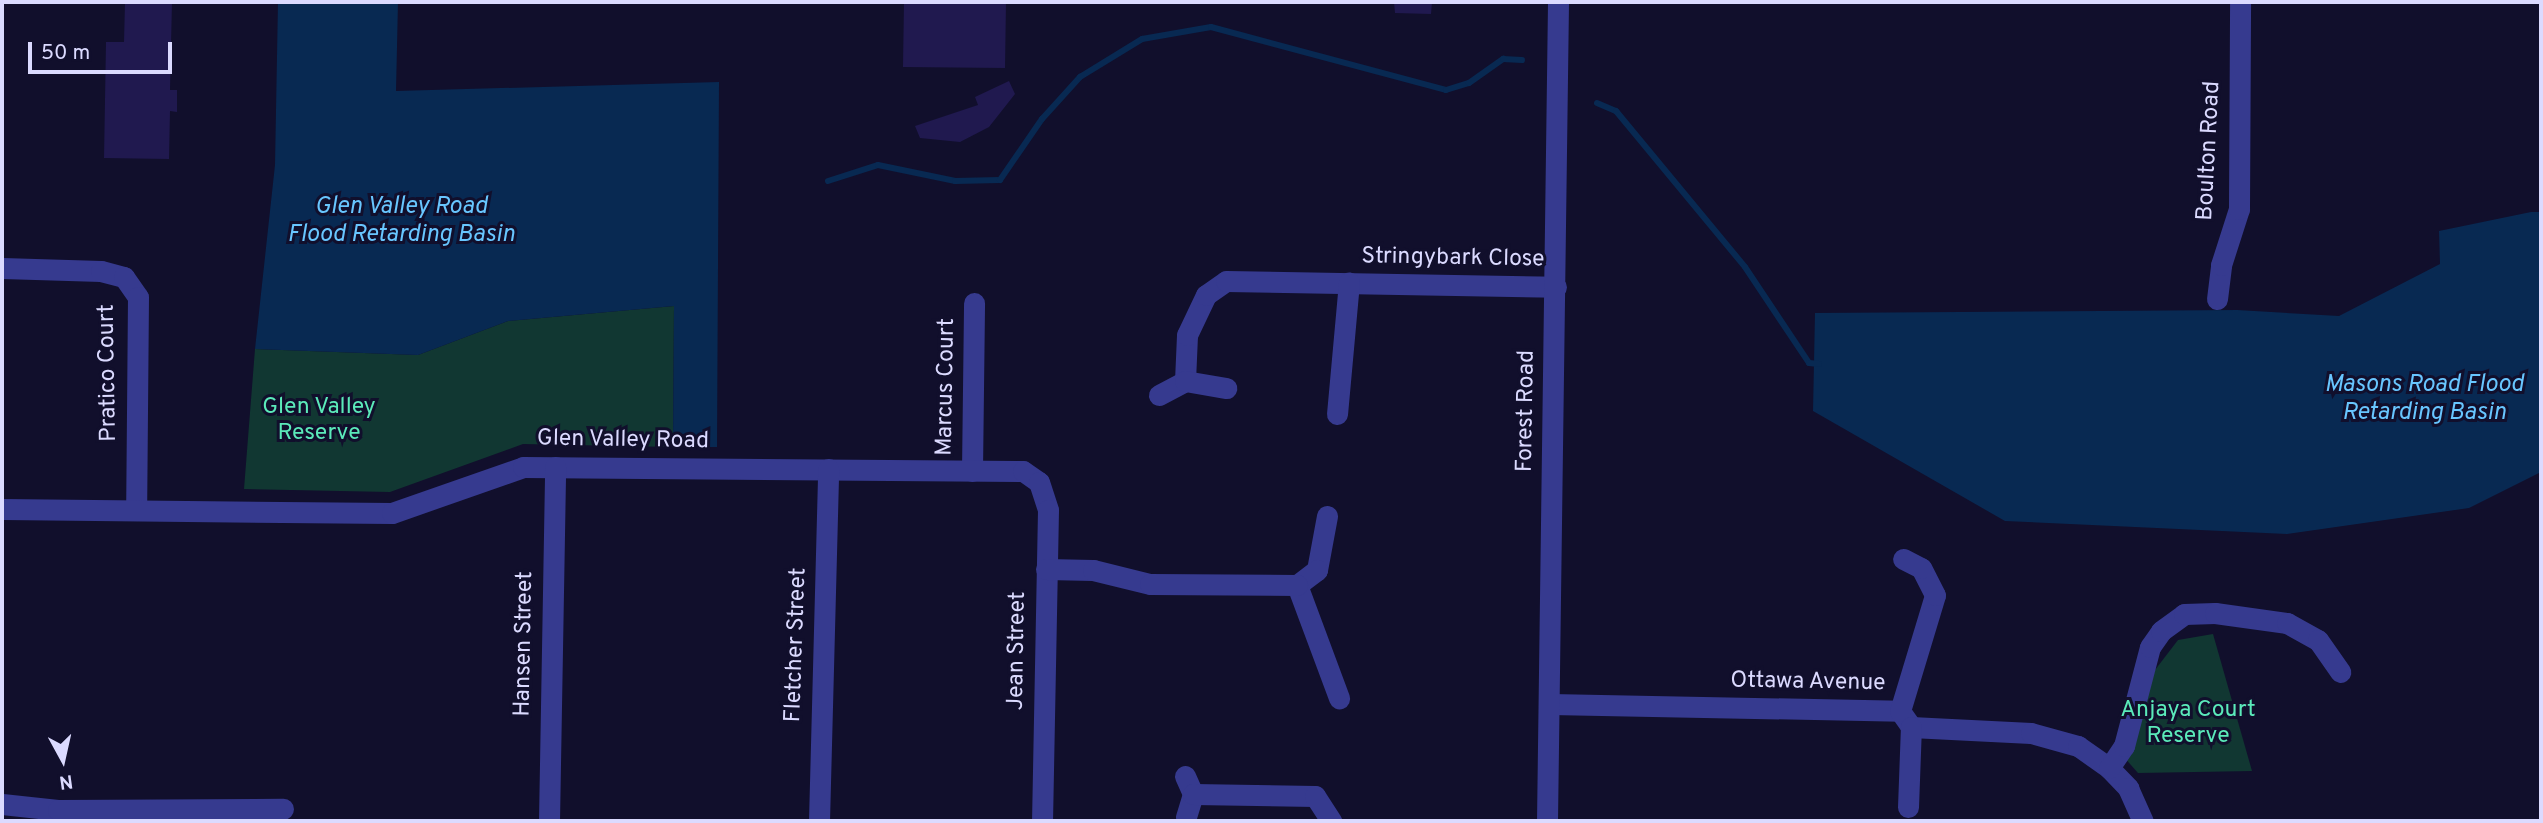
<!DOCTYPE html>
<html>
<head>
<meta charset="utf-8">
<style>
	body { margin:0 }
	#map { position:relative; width:2543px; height:823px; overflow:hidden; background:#110f2c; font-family:Overpass,sans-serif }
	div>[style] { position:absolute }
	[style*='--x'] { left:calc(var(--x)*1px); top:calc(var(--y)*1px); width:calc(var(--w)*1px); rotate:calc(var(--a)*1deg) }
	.green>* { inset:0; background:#113732 }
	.water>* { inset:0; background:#082952 }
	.stream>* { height:6px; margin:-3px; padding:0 3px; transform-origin:3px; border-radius:3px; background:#082952 }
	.building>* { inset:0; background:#20194f }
	.street>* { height:21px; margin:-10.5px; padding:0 10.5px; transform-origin:10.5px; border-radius:10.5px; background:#363a8f }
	span { translate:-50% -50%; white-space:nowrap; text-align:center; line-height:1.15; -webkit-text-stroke:6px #110f2c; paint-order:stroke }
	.street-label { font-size:23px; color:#dbdaff }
	.park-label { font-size:23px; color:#5beaba }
	.water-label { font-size:24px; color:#68c6ff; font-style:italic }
	.frame { position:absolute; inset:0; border:4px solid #dbdaff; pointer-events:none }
	.north { position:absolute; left:28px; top:725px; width:70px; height:70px; -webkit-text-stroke:5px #110f2c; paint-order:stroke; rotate:172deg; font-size:19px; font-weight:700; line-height:28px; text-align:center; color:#dbdaff }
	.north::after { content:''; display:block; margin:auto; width:24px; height:32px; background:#dbdaff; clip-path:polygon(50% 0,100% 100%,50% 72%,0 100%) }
	.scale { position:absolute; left:28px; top:42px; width:144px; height:32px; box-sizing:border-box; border:4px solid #dbdaff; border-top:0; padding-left:9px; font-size:21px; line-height:24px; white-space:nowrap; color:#dbdaff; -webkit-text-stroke:5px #110f2c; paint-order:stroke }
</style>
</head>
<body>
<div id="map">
	<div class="green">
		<i style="clip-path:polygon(674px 306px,673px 447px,523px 444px,390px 492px,244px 489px,255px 349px,418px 355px,508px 321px)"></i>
		<i style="clip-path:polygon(2213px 634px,2252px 771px,2138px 773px,2123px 756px,2155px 670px,2178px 640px)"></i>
	</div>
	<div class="water">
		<i style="clip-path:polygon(278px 2px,398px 2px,396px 91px,719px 82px,717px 447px,673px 447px,674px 306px,508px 321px,418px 355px,255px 349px,275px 165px)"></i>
		<i style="clip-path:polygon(2531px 212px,2541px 212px,2541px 472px,2469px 508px,2287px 534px,2005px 521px,1813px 411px,1815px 313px,2237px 310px,2339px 316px,2440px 264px,2439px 231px)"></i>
	</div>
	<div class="stream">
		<i style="--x:1597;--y:103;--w:21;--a:23"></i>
		<i style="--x:1616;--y:111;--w:202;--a:50.4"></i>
		<i style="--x:1745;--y:267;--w:115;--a:56.3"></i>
		<i style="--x:1809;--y:363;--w:10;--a:6"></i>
		<i style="--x:828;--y:181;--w:52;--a:-17.7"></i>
		<i style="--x:878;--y:165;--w:79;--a:11.7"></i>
		<i style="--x:955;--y:181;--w:45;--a:-1.3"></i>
		<i style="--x:1000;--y:180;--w:74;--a:-55.5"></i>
		<i style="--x:1042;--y:119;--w:57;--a:-47.9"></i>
		<i style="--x:1080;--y:77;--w:73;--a:-31.5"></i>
		<i style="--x:1142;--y:39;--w:70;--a:-9.9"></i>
		<i style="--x:1211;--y:27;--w:243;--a:15"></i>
		<i style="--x:1446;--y:90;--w:24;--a:-17"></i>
		<i style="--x:1469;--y:83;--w:42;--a:-35.2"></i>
		<i style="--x:1503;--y:59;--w:19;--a:3"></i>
	</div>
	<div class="building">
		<i style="clip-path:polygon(125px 2px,172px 2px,170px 90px,177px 90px,177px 112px,170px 111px,169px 159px,104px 158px,106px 42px,124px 42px)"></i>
		<i style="clip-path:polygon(904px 2px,1006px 2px,1005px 68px,903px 67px)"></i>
		<i style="clip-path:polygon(1394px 2px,1432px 2px,1431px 14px,1395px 13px)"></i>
		<i style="clip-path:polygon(1009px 81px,1015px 94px,989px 127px,960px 142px,920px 138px,915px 126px,978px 105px,975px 97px)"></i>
	</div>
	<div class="street">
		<i style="--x:2;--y:268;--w:99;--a:1.7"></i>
		<i style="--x:101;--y:271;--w:24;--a:15"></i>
		<i style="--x:124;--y:277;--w:24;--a:55"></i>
		<i style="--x:138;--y:297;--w:213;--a:90.5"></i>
		<i style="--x:2217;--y:299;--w:34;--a:-83"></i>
		<i style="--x:2221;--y:265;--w:59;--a:-72.2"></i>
		<i style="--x:2239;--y:209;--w:207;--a:-89.7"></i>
		<i style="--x:1185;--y:381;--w:46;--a:-87.5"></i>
		<i style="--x:1187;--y:335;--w:44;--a:-64.6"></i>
		<i style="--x:1206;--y:295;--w:24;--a:-35"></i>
		<i style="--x:1226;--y:281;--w:330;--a:1"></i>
		<i style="--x:1159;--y:395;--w:30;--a:-28"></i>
		<i style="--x:1185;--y:381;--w:42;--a:9.7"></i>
		<i style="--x:1337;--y:414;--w:132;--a:-84.8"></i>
		<i style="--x:972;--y:471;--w:168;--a:-89.3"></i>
		<i style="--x:2;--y:509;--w:390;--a:0.6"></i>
		<i style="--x:392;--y:513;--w:139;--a:-19.3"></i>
		<i style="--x:523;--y:467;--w:500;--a:0.46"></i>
		<i style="--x:1023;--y:471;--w:19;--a:35"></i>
		<i style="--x:1039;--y:482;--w:29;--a:72"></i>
		<i style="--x:1048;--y:510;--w:311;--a:91.1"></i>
		<i style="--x:1327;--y:516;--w:55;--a:100.5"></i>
		<i style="--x:1317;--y:570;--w:25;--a:143"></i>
		<i style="--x:1297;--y:585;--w:121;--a:69.6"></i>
		<i style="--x:1046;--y:569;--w:47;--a:1.2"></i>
		<i style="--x:1093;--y:570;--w:59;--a:13.8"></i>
		<i style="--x:1150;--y:584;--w:147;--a:0.4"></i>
		<i style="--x:1550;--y:704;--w:350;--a:1.1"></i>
		<i style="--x:1900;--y:711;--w:19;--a:55"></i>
		<i style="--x:1911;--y:727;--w:120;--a:2.9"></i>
		<i style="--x:2031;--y:733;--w:49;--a:15.5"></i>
		<i style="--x:2078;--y:746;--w:38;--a:35"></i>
		<i style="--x:2109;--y:768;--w:28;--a:46"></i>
		<i style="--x:2128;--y:788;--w:36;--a:66"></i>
		<i style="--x:1900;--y:711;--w:121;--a:-73.2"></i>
		<i style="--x:1935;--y:595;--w:30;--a:-117"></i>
		<i style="--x:1921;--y:568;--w:20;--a:-153"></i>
		<i style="--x:2109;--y:768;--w:27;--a:-56"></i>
		<i style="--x:2124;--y:746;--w:102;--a:-75.3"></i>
		<i style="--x:2150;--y:647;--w:19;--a:-55"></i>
		<i style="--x:2161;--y:631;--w:29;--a:-36"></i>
		<i style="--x:2184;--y:614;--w:31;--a:-2"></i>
		<i style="--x:2215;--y:613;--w:73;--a:7.9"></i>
		<i style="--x:2287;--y:623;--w:35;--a:29"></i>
		<i style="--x:2318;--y:640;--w:39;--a:55"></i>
		<i style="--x:1185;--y:776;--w:20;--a:66"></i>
		<i style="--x:1193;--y:794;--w:24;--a:107"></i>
		<i style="--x:1193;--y:794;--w:122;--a:0.9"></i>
		<i style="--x:1315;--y:796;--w:30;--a:57"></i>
		<i style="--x:2;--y:804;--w:56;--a:6.1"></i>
		<i style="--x:58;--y:810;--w:225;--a:-0.3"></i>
		<i style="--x:1908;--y:807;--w:80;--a:-87.9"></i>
		<i style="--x:549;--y:821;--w:354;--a:-89"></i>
		<i style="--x:819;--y:821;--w:352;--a:-88.5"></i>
		<i style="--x:1547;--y:821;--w:819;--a:-89.23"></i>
	</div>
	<div class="street-label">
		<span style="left:2210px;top:151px;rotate:-87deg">Boulton Road</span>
		<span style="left:1453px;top:259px;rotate:1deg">Stringybark Close</span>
		<span style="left:109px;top:373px;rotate:-91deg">Pratico Court</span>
		<span style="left:947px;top:387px;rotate:-89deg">Marcus Court</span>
		<span style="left:1527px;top:411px;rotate:-89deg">Forest Road</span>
		<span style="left:623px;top:441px;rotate:1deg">Glen Valley Road</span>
		<span style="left:525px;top:644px;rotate:-89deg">Hansen Street</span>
		<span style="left:797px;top:645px;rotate:-88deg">Fletcher Street</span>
		<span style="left:1018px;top:651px;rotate:-89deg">Jean Street</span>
		<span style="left:1808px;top:683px;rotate:1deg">Ottawa Avenue</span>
	</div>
	<div class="park-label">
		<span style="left:319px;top:421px">Glen Valley<br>Reserve</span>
		<span style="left:2188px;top:724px">Anjaya Court<br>Reserve</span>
	</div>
	<div class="water-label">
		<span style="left:401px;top:222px">Glen Valley Road<br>Flood Retarding Basin</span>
		<span style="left:2424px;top:400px">Masons Road Flood<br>Retarding Basin</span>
	</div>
	<div class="frame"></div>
	<div class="north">N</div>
	<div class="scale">50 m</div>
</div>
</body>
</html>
